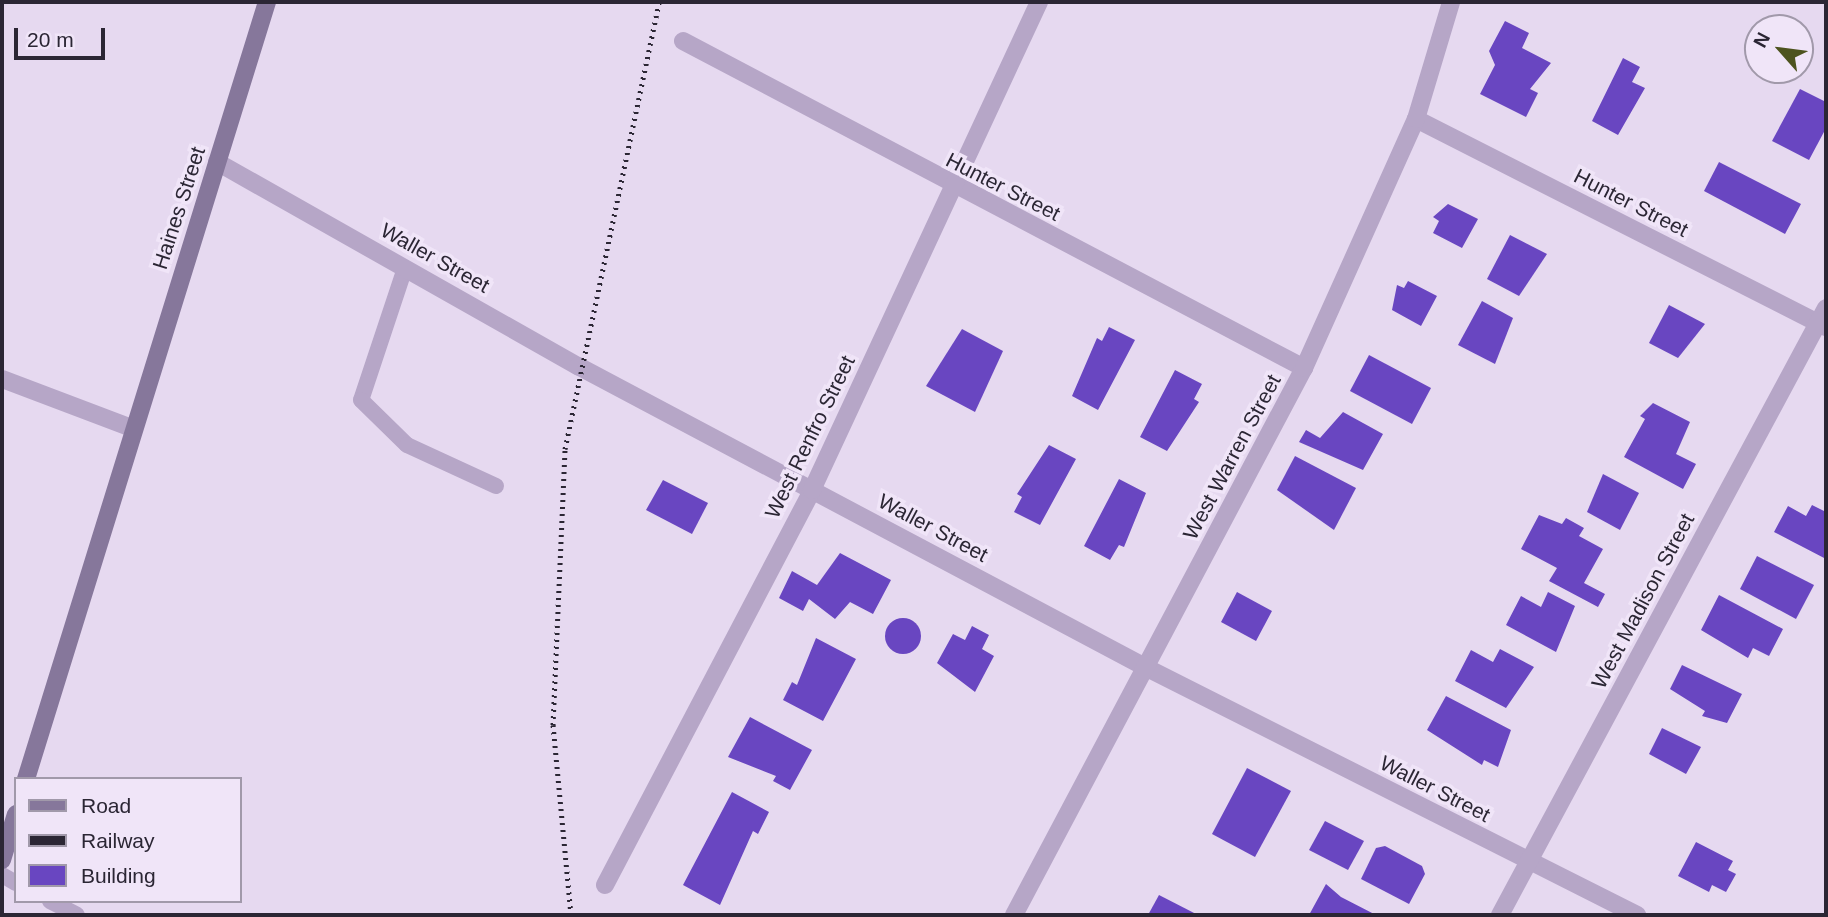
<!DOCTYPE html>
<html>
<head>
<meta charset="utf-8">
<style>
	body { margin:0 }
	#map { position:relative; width:1828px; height:917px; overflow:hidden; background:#e6d9f0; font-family:Arial,sans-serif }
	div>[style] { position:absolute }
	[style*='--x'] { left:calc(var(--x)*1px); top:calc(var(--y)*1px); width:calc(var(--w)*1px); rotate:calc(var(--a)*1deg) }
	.building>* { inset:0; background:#6946c1 }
	.round { border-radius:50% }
	.lane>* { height:16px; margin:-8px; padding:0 8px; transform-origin:8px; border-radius:8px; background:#b6a6c7 }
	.street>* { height:18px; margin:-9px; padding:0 9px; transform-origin:9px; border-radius:9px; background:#b6a6c7 }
	.secondary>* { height:18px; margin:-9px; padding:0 9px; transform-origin:9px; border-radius:9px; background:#86779b }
	.rail>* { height:5px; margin-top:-2.5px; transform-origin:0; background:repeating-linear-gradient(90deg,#2b2634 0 2px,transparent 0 7px) }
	span { translate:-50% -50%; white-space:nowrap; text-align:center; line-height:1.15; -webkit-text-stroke:7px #f0e5f8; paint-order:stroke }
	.street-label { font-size:21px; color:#2b2634 }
	.frame { position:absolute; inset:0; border:4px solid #2b2634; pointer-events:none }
	.legend { position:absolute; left:14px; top:777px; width:228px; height:126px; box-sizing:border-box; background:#f0e5f8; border:2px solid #a199aa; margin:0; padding:9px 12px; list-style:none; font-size:21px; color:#2b2634 }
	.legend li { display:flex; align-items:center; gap:14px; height:35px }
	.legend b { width:35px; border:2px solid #a199aa }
	.north { position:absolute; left:1744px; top:14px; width:70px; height:70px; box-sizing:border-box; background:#f0e5f8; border:2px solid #a199aa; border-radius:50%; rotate:298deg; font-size:19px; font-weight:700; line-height:28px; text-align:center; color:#2b2634 }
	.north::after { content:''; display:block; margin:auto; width:24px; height:32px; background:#4d531e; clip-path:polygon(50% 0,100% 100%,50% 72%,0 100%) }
	.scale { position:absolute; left:14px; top:28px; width:91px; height:32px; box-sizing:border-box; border:4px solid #2b2634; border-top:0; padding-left:9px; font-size:21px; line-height:24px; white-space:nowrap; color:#2b2634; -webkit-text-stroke:5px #f0e5f8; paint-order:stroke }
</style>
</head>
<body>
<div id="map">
	<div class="building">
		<i style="clip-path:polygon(1505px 21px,1529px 33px,1522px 48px,1551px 63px,1530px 89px,1538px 93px,1526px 117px,1480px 94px,1495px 65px,1489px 51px)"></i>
		<i style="clip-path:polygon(1623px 58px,1640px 67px,1632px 82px,1645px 88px,1618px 135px,1592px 121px)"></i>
		<i style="clip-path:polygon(1800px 89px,1826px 102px,1825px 130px,1809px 160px,1772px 141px)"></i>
		<i style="clip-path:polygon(1719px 162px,1801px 204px,1785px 234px,1704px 191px)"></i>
		<i style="clip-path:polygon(1448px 204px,1478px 219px,1462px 248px,1433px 233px,1439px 221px,1433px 217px)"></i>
		<i style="clip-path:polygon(1510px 235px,1547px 254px,1519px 296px,1487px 279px)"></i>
		<i style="clip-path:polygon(1408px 281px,1437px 296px,1421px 326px,1392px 310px,1397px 285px,1404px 288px)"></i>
		<i style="clip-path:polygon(1482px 301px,1513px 318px,1495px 364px,1458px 345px)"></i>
		<i style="clip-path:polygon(1669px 305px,1705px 324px,1678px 358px,1649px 343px)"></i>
		<i style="clip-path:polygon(1109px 327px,1135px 340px,1098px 410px,1072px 396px,1097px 338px,1102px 341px)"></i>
		<i style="clip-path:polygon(962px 329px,1003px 351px,975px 412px,926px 386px)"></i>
		<i style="clip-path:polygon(1369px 355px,1431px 388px,1412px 424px,1350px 391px)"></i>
		<i style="clip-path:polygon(1175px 370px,1202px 384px,1194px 399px,1199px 402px,1167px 451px,1140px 437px)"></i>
		<i style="clip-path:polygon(1653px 403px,1690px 422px,1676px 454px,1696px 464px,1683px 489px,1624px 457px,1645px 419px,1640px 416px)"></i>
		<i style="clip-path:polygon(1343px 412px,1383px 434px,1363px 470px,1299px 442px,1306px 430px,1320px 438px)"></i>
		<i style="clip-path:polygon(1049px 445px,1076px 459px,1040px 525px,1014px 512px,1022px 497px,1017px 494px)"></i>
		<i style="clip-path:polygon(1295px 456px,1356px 488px,1334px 530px,1277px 490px)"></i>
		<i style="clip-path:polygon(1603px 474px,1639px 493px,1620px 530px,1587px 512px)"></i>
		<i style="clip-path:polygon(1119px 479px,1146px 493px,1124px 547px,1119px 545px,1110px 560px,1084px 546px)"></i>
		<i style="clip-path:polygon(663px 480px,708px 503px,692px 534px,646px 510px)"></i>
		<i style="clip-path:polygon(1812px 505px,1826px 512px,1826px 559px,1774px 532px,1788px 506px,1806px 516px)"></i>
		<i style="clip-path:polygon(1539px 515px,1562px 524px,1566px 518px,1584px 528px,1579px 536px,1603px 549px,1584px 583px,1605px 594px,1598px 607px,1549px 581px,1557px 568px,1521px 549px)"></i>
		<i style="clip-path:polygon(840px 553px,891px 580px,873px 614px,850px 602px,835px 619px,809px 599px,803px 611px,779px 598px,792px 571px,817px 585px)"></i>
		<i style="clip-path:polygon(1757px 556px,1814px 585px,1796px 619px,1740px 589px)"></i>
		<i style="clip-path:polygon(1237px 592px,1272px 611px,1256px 641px,1221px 622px)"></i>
		<i style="clip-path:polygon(1548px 592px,1575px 606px,1556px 652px,1506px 625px,1521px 596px,1541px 607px)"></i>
		<i style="clip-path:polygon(1719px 595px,1783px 629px,1769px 656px,1753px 648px,1748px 658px,1701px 630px)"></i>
		<i class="round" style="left:885px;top:618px;width:36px;height:36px"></i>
		<i style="clip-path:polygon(972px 626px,989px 635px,982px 649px,994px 656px,975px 692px,937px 663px,953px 634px,965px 640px)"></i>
		<i style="clip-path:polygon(816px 638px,856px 659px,823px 721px,783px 700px,792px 682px,797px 685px)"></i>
		<i style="clip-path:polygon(1500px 649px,1534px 667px,1506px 708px,1455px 681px,1471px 650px,1493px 662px)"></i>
		<i style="clip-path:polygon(1682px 665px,1742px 694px,1727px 723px,1702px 716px,1705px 711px,1670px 689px)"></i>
		<i style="clip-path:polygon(1446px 696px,1511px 730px,1498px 767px,1484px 760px,1482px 765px,1427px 730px)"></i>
		<i style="clip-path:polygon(750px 717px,812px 750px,790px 790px,773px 781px,776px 776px,728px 757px)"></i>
		<i style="clip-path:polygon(1662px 728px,1701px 747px,1686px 774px,1649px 754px)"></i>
		<i style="clip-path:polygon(1247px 768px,1291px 791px,1255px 857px,1212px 834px)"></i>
		<i style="clip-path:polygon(732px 792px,769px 812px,758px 834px,753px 831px,720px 905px,683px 885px)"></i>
		<i style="clip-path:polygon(1325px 821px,1364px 841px,1348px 870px,1309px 850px)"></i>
		<i style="clip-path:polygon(1696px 842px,1733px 861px,1728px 870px,1736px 874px,1726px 892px,1712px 885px,1709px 892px,1678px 876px)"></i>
		<i style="clip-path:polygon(1385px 846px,1422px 866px,1425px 874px,1409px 904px,1361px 879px,1376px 848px)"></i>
		<i style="clip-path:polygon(1326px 884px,1341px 897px,1376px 915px,1309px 915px)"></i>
		<i style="clip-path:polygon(1159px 895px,1198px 915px,1148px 915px)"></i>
	</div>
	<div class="lane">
		<i style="--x:405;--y:268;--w:139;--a:108.4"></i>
		<i style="--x:361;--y:400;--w:64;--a:44.4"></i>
		<i style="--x:407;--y:445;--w:98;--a:24.7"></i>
		<i style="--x:2;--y:875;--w:16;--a:30"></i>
		<i style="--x:50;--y:901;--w:30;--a:27"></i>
	</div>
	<div class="street">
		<i style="--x:683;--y:41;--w:702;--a:27.77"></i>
		<i style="--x:1416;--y:119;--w:460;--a:26.9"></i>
		<i style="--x:217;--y:162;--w:415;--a:29.5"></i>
		<i style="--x:578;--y:366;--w:644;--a:27.96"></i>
		<i style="--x:1147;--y:668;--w:549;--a:26.75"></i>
		<i style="--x:2;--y:379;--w:139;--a:20.7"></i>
		<i style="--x:605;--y:885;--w:446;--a:-62.3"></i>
		<i style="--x:812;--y:490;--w:538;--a:-65.05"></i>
		<i style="--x:1014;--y:915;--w:619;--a:-62.07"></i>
		<i style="--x:1304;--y:368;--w:273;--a:-65.8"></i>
		<i style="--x:1416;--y:119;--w:122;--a:-73.3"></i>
		<i style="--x:1500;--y:915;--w:689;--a:-61.76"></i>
	</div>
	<div class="secondary">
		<i style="--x:26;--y:779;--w:814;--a:-72.77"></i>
		<i style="--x:2;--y:860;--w:48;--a:-73.1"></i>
	</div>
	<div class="rail">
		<i style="--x:571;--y:915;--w:191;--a:-95.4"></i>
		<i style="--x:553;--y:725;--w:276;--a:-87.5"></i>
		<i style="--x:565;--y:449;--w:457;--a:-78.1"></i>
	</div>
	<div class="street-label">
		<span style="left:1003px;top:187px;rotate:27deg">Hunter Street</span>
		<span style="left:1631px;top:203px;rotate:27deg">Hunter Street</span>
		<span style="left:179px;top:208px;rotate:-72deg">Haines Street</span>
		<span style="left:435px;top:258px;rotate:29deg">Waller Street</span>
		<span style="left:810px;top:437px;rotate:-64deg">West Renfro Street</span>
		<span style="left:1232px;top:457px;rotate:-62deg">West Warren Street</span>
		<span style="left:933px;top:528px;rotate:28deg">Waller Street</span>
		<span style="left:1643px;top:601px;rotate:-62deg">West Madison Street</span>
		<span style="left:1435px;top:789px;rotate:27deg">Waller Street</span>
	</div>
	<div class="frame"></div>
	<ul class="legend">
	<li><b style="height:9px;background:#86779b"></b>Road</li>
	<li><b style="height:9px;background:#2b2634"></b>Railway</li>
	<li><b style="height:19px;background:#6946c1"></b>Building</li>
	</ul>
	<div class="north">N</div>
	<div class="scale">20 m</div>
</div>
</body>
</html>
